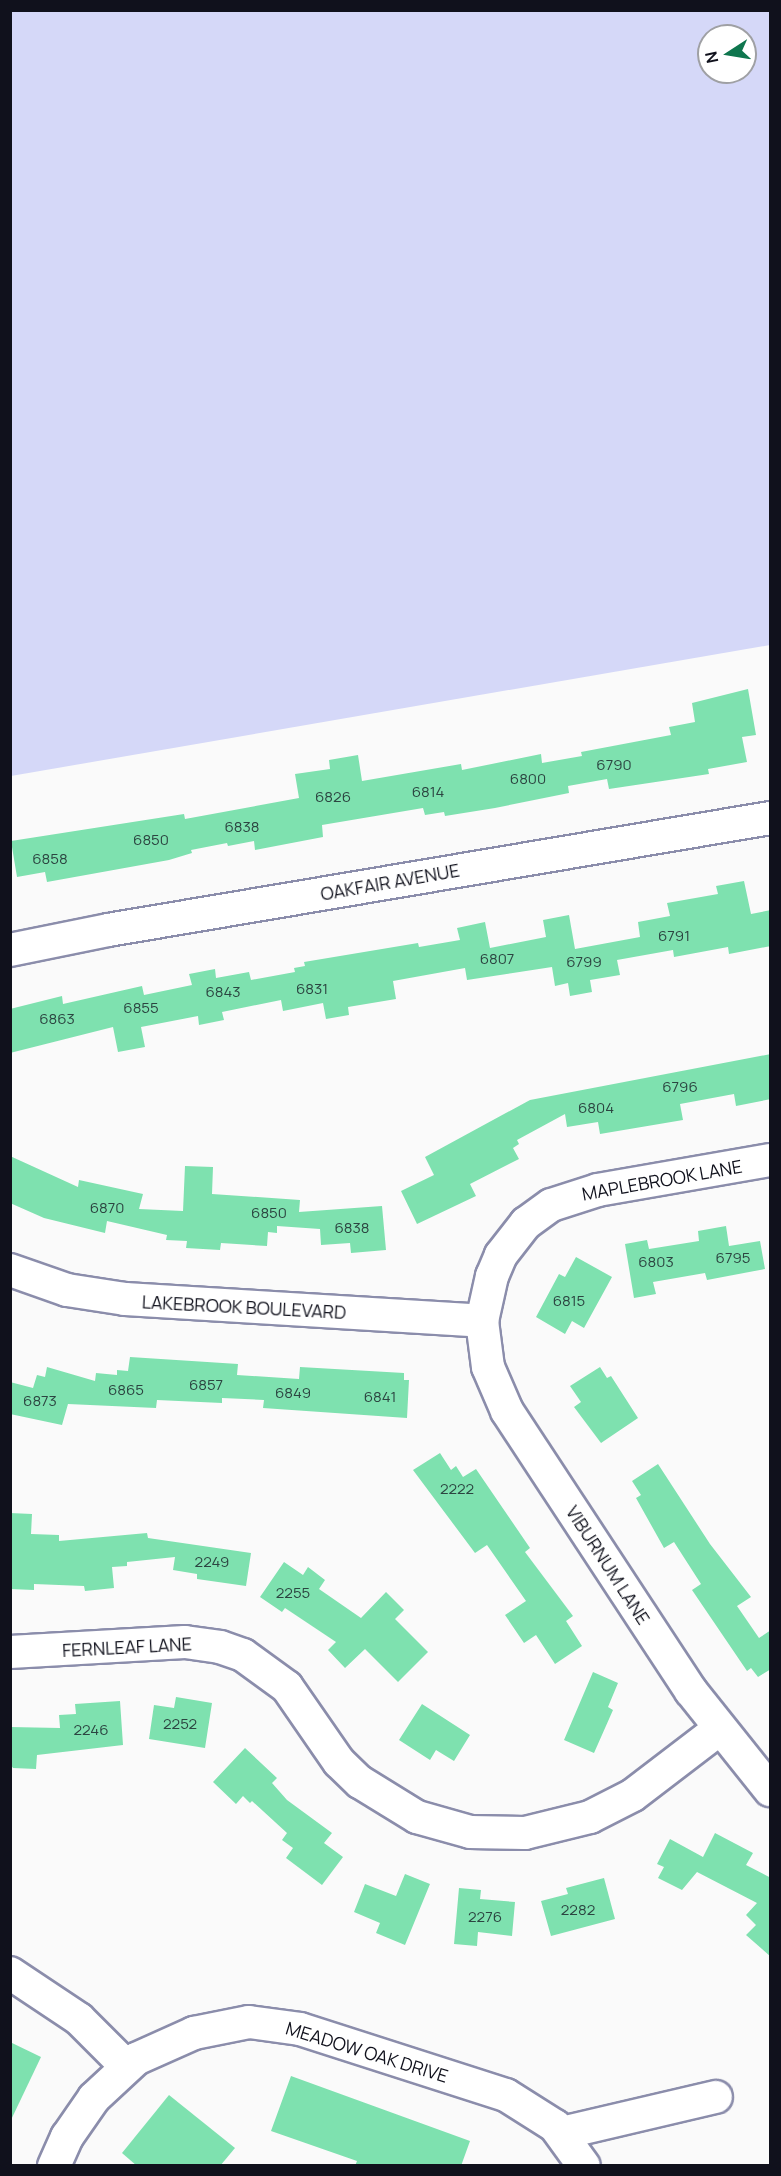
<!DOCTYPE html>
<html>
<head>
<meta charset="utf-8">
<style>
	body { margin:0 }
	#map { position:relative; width:781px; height:2176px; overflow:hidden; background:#fafafa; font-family:Manrope,sans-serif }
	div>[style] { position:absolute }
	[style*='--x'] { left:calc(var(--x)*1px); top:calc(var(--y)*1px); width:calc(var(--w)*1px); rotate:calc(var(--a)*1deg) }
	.green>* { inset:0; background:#d5d8f8 }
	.building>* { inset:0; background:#7ee1af }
	.roads { filter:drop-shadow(2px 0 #8b8dab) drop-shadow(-2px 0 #8b8dab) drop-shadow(0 2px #8b8dab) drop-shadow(0 -2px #8b8dab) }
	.minor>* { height:32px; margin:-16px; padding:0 16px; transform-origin:16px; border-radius:16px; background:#fff }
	span { translate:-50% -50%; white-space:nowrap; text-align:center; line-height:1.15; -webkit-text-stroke:4.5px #fff; paint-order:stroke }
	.number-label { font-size:15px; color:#2c4541 }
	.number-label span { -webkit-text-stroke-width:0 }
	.street-label { font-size:18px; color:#10111c }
	.frame { position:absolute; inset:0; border:12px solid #10111c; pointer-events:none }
	.north { position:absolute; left:697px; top:24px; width:60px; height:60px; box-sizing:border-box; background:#fff; border:2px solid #9fa0a4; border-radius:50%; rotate:258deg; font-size:16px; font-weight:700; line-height:24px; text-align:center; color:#10111c }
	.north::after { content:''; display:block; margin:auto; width:21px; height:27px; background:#0f764e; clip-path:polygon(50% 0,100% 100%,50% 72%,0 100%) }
</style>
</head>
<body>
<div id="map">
	<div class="green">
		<i style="clip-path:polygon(evenodd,11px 10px,770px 11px,770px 645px,11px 776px,11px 10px,709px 36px,745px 36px,745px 72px,709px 72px,709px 36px)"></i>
	</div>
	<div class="building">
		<i style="clip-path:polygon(748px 689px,756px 735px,742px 737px,747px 762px,708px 769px,709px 774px,609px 789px,607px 779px,568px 786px,569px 793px,495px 808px,445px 816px,444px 812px,425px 815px,423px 808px,322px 825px,323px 837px,255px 850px,254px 841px,228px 846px,227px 843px,191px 850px,192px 853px,169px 860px,47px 882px,45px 872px,17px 877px,11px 841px,184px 814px,185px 819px,299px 798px,295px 774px,330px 769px,329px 760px,358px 755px,362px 781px,461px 764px,462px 770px,541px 754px,542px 763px,582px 756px,581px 752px,671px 735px,669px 727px,695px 722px,692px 703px)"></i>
		<i style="clip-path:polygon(744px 881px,751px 914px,771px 910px,771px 946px,729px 954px,728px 947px,674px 957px,673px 950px,617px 960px,620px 975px,590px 980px,592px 992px,570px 996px,568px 983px,555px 986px,552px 967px,467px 980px,465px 968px,393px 981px,396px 999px,348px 1007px,349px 1015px,326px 1019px,323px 1003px,283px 1011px,281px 1000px,222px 1012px,224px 1020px,199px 1025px,198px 1016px,141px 1027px,145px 1047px,118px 1052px,113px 1027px,10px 1053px,10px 1009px,62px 996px,63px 1004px,142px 986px,144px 995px,192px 985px,189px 974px,215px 969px,216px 978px,249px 972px,251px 980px,295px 972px,294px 968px,305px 966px,304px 962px,418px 943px,419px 947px,460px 940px,457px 928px,485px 922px,490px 948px,546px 937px,543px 920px,569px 915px,575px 949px,640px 937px,638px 922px,670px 916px,667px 903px,718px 894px,716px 886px)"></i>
		<i style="clip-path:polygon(771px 1054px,771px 1099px,736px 1106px,734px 1094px,680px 1104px,683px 1120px,600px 1134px,598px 1122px,567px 1127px,565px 1114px,517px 1140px,519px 1144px,513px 1148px,519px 1159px,470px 1184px,476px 1196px,417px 1224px,401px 1191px,434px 1175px,425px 1157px,530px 1100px)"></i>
		<i style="clip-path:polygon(10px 1156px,78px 1187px,79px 1180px,143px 1194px,139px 1209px,183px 1211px,185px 1166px,213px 1167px,212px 1194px,300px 1200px,299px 1212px,382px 1206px,386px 1250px,351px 1253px,350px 1243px,321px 1245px,320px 1229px,277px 1226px,277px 1233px,268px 1232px,267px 1246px,221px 1243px,220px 1250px,186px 1248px,187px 1241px,166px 1240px,167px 1235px,107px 1221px,105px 1233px,44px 1218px,10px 1203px)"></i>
		<i style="clip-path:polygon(726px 1226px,729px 1246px,760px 1241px,765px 1269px,707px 1280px,705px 1273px,653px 1282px,656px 1294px,634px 1298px,625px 1244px,647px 1240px,649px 1249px,699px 1241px,698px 1231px)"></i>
		<i style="clip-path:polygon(576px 1257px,612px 1277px,584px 1328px,572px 1321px,565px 1334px,536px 1317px,559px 1274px,565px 1277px)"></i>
		<i style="clip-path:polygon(130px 1357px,238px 1364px,237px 1375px,299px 1379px,300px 1367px,404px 1373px,404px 1380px,409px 1380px,407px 1418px,263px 1408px,264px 1400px,222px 1398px,222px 1403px,157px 1400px,156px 1408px,68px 1404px,62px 1425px,10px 1414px,10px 1382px,33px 1388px,37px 1375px,45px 1377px,47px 1367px,95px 1381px,96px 1373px,117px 1375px,117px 1370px,128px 1371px)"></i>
		<i style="clip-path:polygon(600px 1367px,607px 1378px,611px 1376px,638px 1418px,601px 1443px,574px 1407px,581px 1402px,570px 1386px)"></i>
		<i style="clip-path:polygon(440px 1453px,451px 1470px,456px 1466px,463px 1477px,476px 1469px,530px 1548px,525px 1552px,573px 1616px,566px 1621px,582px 1646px,555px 1664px,536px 1635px,524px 1643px,505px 1615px,526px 1601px,487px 1545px,475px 1553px,413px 1470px)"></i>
		<i style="clip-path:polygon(658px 1464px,710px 1544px,751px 1597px,737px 1606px,759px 1638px,771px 1630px,771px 1669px,758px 1677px,751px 1668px,747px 1671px,692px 1590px,701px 1584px,674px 1542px,664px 1548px,636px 1498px,641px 1495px,632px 1481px)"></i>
		<i style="clip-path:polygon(10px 1513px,32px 1514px,31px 1534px,59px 1535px,59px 1541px,147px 1533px,148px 1538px,251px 1553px,246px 1586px,197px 1579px,197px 1574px,173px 1570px,175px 1557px,127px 1562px,127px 1566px,112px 1567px,114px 1588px,85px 1591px,84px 1586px,34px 1584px,34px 1590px,10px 1589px)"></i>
		<i style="clip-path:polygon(284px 1562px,303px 1575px,308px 1567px,325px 1580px,319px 1589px,361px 1618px,386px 1592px,404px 1610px,395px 1619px,428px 1652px,398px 1682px,365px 1649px,345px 1668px,328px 1650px,336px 1642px,285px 1608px,282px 1612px,260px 1597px)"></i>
		<i style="clip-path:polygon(593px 1672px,618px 1683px,608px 1707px,613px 1710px,594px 1753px,564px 1740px)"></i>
		<i style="clip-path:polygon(176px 1697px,212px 1703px,205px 1748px,149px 1739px,154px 1705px,174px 1708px)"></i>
		<i style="clip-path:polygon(120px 1701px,123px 1745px,37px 1755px,36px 1769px,13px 1768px,10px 1764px,10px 1727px,60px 1728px,59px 1715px,76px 1714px,75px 1704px)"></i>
		<i style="clip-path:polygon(422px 1704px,470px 1735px,454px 1761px,436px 1750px,430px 1760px,399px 1740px)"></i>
		<i style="clip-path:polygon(245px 1748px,277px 1778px,272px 1783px,287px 1800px,332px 1833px,324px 1843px,343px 1857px,322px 1885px,286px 1858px,293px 1848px,282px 1840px,287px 1833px,252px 1801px,250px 1803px,243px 1796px,236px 1804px,213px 1782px)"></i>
		<i style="clip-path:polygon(715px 1833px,753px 1853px,746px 1865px,771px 1878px,771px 1957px,746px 1935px,756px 1925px,746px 1915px,757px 1903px,697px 1872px,682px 1890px,658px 1878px,664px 1867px,657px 1864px,670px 1839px,703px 1857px)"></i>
		<i style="clip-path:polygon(405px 1874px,430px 1884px,405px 1945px,376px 1933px,380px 1923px,354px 1912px,365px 1884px,396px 1896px)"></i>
		<i style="clip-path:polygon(604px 1878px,615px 1919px,551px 1936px,541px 1901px,568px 1894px,566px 1888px)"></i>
		<i style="clip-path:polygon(459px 1888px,481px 1890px,480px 1899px,515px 1902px,512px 1936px,478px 1932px,477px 1946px,454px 1944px)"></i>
		<i style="clip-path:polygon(10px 2042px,41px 2057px,10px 2122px)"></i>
		<i style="clip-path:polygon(291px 2076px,470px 2141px,461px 2166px,355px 2166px,357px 2161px,271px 2131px)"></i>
		<i style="clip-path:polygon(169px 2095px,235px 2148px,220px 2166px,137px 2166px,122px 2153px)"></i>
	</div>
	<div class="roads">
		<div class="minor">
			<i style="--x:10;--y:950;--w:100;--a:-11.5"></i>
			<i style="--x:108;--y:930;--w:671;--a:-9.6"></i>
			<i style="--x:770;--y:1160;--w:175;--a:170.1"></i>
			<i style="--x:598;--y:1190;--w:49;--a:162.3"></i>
			<i style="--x:551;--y:1205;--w:31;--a:144"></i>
			<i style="--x:526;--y:1223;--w:41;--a:128"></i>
			<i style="--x:501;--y:1255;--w:23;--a:113"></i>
			<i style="--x:492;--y:1276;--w:46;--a:102.5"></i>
			<i style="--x:482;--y:1321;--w:46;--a:82.6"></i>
			<i style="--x:488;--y:1367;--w:48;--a:66.6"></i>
			<i style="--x:507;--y:1411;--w:335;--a:56.7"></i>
			<i style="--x:691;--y:1691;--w:127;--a:51.4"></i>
			<i style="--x:10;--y:1270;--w:60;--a:19.3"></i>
			<i style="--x:67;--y:1290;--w:59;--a:8.8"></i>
			<i style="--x:125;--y:1299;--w:358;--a:3.5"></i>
			<i style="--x:10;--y:1652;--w:175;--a:-3.3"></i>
			<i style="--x:185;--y:1642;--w:35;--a:8"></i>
			<i style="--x:220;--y:1647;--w:24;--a:19"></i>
			<i style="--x:243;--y:1655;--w:54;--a:36"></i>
			<i style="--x:287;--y:1687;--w:91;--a:55.3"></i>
			<i style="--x:339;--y:1762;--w:29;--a:44"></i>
			<i style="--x:360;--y:1782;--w:67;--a:31.6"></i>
			<i style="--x:417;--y:1817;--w:55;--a:15.8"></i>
			<i style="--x:470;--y:1832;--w:55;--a:1"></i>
			<i style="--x:525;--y:1833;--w:67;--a:-13.8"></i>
			<i style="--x:590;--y:1817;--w:48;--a:-27.1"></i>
			<i style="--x:633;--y:1795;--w:107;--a:-37.4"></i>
			<i style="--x:10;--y:1973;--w:83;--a:33.7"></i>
			<i style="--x:79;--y:2019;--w:66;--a:45"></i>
			<i style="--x:562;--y:2133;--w:158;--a:-13.2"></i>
			<i style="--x:54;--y:2166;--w:32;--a:-66"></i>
			<i style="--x:67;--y:2137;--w:47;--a:-55.3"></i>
			<i style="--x:94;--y:2098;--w:57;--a:-42.9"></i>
			<i style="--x:136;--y:2059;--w:64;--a:-24.1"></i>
			<i style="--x:194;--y:2033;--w:56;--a:-11.3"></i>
			<i style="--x:249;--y:2022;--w:51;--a:7.8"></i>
			<i style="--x:300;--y:2029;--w:216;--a:17.8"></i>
			<i style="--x:506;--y:2095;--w:58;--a:32.3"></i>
			<i style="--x:555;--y:2126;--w:49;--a:54.1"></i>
		</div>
	</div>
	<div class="number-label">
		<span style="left:614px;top:765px">6790</span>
		<span style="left:528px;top:779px">6800</span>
		<span style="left:428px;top:792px">6814</span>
		<span style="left:333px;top:797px">6826</span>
		<span style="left:242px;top:827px">6838</span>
		<span style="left:151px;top:840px">6850</span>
		<span style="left:50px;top:859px">6858</span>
		<span style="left:674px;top:936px">6791</span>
		<span style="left:497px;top:959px">6807</span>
		<span style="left:584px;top:962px">6799</span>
		<span style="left:312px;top:989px">6831</span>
		<span style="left:223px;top:992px">6843</span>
		<span style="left:141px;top:1008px">6855</span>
		<span style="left:57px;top:1019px">6863</span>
		<span style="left:680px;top:1087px">6796</span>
		<span style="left:596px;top:1108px">6804</span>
		<span style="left:107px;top:1208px">6870</span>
		<span style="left:269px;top:1213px">6850</span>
		<span style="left:352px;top:1228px">6838</span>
		<span style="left:733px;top:1258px">6795</span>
		<span style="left:656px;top:1262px">6803</span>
		<span style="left:569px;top:1301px">6815</span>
		<span style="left:206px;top:1385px">6857</span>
		<span style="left:126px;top:1390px">6865</span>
		<span style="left:293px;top:1393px">6849</span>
		<span style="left:380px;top:1397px">6841</span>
		<span style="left:40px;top:1401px">6873</span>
		<span style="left:457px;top:1489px">2222</span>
		<span style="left:212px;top:1562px">2249</span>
		<span style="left:293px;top:1593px">2255</span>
		<span style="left:180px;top:1724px">2252</span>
		<span style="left:91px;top:1730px">2246</span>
		<span style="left:578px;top:1910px">2282</span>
		<span style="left:485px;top:1917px">2276</span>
	</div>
	<div class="street-label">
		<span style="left:390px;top:882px;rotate:-10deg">OAKFAIR AVENUE</span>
		<span style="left:662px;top:1180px;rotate:-10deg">MAPLEBROOK LANE</span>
		<span style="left:244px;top:1307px;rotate:3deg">LAKEBROOK BOULEVARD</span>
		<span style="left:608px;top:1565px;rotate:57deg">VIBURNUM LANE</span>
		<span style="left:127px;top:1647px;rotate:-3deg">FERNLEAF LANE</span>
		<span style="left:367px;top:2052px;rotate:17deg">MEADOW OAK DRIVE</span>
	</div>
	<div class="frame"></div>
	<div class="north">N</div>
</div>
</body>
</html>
